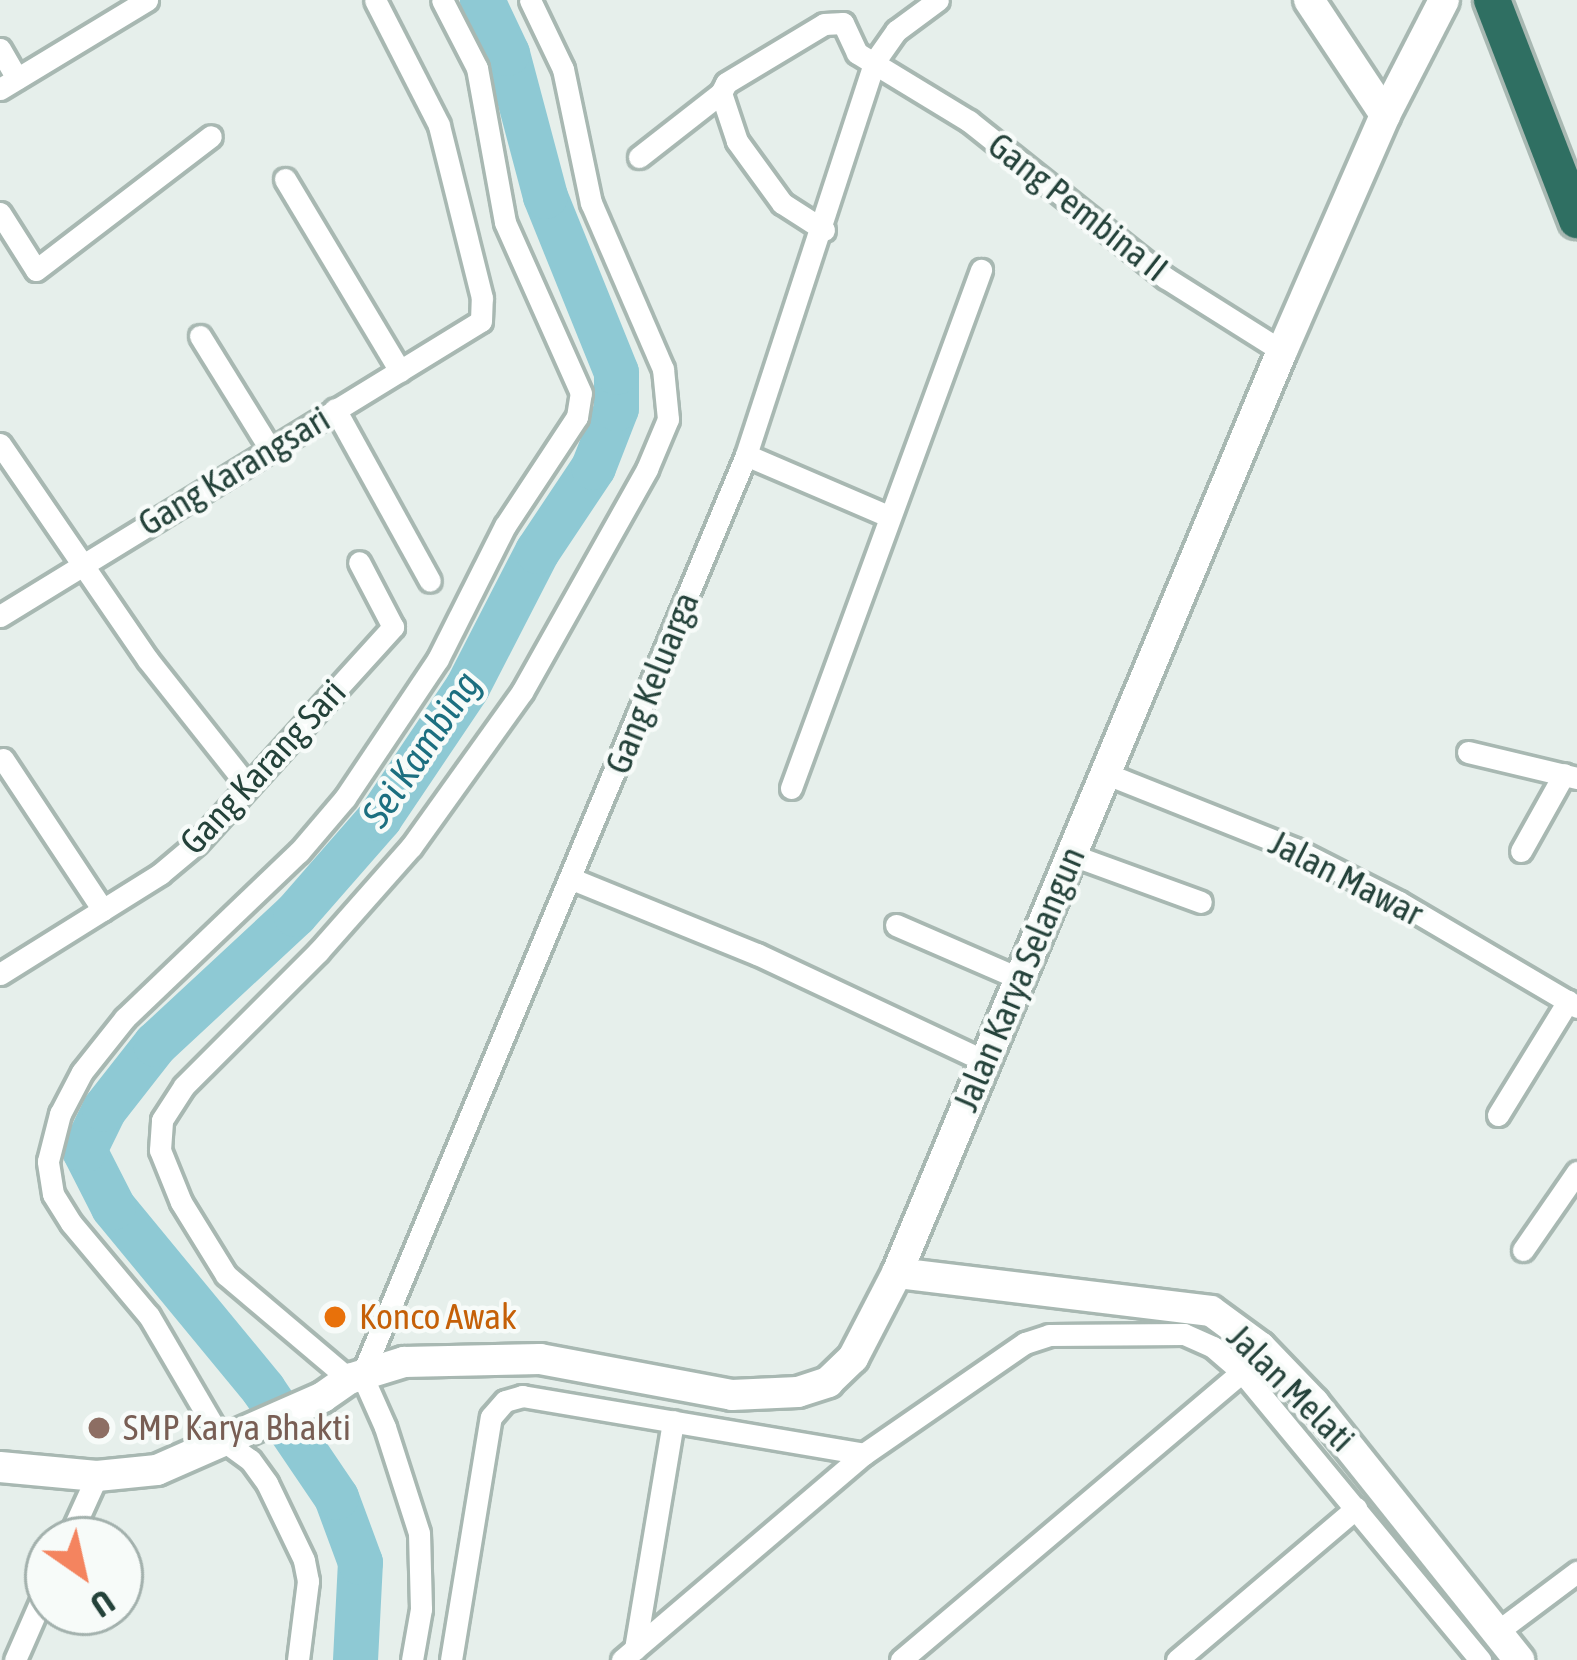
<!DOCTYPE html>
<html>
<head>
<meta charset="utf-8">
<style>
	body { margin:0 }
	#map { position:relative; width:1577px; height:1660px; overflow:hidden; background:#e6efeb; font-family:"Asap Condensed",sans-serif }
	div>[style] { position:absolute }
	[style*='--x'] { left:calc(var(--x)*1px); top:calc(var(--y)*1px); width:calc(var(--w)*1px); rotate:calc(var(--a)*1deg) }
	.river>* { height:45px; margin:-22.5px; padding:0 22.5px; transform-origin:22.5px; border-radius:22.5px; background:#8ec9d4 }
	.roads { filter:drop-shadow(3px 0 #a8b8b2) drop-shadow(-3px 0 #a8b8b2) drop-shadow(0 3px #a8b8b2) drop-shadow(0 -3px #a8b8b2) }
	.street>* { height:21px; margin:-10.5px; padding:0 10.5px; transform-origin:10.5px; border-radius:10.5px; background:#fff }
	.secondary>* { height:30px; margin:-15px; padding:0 15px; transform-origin:15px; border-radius:15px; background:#fff }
	.highway>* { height:36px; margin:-18px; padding:0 18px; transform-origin:18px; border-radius:18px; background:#2f6f62 }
	.dots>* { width:33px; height:33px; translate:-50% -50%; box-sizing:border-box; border:6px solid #f7fbf9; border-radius:50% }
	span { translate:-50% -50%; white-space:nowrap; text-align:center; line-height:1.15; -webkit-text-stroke:9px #f7fbf9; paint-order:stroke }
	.street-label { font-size:36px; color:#24423a }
	.food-label { font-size:36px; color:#c56008 }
	.left { translate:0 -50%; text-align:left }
	.education-label { font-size:36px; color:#785e54 }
	.water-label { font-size:39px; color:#1c6f80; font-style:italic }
	.north { position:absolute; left:24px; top:1516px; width:120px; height:120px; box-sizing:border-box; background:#f7fbf9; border:3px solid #a3b1ad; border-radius:50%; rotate:146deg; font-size:33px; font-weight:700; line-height:48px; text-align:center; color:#24423a }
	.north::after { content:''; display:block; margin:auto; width:42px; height:54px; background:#f4845f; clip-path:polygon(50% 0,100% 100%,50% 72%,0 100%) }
</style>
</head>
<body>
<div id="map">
	<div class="river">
		<i style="--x:355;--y:1660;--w:98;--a:-87.1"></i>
		<i style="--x:360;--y:1562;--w:69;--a:-110.3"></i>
		<i style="--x:336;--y:1497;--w:130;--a:-124.1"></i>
		<i style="--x:263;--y:1389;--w:236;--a:-129.5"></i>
		<i style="--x:113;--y:1207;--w:64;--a:-117"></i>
		<i style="--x:84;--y:1150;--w:46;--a:-64"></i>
		<i style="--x:104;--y:1109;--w:83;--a:-51.9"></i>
		<i style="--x:155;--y:1044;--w:191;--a:-42.9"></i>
		<i style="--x:295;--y:914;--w:128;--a:-48.8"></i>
		<i style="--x:379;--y:818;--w:158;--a:-56.1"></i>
		<i style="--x:467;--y:687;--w:153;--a:-62.8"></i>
		<i style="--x:537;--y:551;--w:101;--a:-56.3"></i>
		<i style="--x:593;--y:467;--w:63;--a:-68.7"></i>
		<i style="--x:616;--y:408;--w:36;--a:-90"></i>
		<i style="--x:616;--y:372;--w:190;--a:-112"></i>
		<i style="--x:545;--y:196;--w:148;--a:-104.9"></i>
		<i style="--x:507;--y:53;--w:59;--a:-115.3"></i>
	</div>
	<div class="roads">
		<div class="street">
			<i style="--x:0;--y:49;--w:34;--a:60"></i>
			<i style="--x:0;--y:89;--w:172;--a:-31.2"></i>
			<i style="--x:639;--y:157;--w:104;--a:-38"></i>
			<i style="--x:285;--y:179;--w:224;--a:59.1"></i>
			<i style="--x:0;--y:213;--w:67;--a:57.7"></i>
			<i style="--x:36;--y:270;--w:220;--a:-37.4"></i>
			<i style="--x:824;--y:230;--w:50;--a:-147.3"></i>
			<i style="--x:782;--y:203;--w:77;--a:-126"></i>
			<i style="--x:737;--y:141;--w:51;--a:-108.4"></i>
			<i style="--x:721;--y:93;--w:11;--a:-63"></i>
			<i style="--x:726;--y:83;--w:114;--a:-31"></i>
			<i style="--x:824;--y:24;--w:19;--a:-3"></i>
			<i style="--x:843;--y:23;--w:33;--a:65"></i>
			<i style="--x:857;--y:53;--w:131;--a:31.3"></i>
			<i style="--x:969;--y:121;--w:252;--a:38.6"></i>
			<i style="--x:1166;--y:278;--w:137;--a:32.2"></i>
			<i style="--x:200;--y:336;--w:133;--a:58.2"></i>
			<i style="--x:335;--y:409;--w:196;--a:61.1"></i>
			<i style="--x:0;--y:444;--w:262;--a:55.6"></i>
			<i style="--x:148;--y:660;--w:161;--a:51.6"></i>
			<i style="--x:746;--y:455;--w:155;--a:23.2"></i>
			<i style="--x:0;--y:616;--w:564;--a:-31.52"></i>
			<i style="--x:481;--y:321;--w:23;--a:-88"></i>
			<i style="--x:482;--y:298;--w:178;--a:-104"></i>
			<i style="--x:439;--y:125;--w:140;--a:-117.1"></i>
			<i style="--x:1468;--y:752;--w:112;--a:13.4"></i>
			<i style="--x:3;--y:759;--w:181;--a:56.5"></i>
			<i style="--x:1104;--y:773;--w:206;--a:21.7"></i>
			<i style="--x:1295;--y:849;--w:117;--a:27"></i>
			<i style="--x:1399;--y:902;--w:207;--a:30.5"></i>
			<i style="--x:791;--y:788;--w:552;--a:-69.86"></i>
			<i style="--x:1521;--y:851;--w:88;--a:-60.8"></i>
			<i style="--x:1072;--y:855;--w:137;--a:20"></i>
			<i style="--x:572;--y:879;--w:200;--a:22.1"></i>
			<i style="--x:757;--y:954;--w:251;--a:25.2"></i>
			<i style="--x:896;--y:925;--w:136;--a:23.4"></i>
			<i style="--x:0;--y:974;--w:189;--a:-32"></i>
			<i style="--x:160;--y:874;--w:48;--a:-40"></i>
			<i style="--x:197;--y:843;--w:292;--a:-47.8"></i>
			<i style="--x:393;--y:627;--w:73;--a:-117.6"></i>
			<i style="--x:1498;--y:1115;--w:134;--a:-58.4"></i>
			<i style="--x:1523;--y:1250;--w:95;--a:-55.3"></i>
			<i style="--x:349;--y:1379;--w:161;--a:-139.8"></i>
			<i style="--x:226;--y:1275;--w:86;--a:-121.7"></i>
			<i style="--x:181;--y:1202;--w:56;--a:-112"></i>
			<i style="--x:160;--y:1150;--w:30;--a:-86"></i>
			<i style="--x:162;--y:1120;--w:40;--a:-57.1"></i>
			<i style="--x:184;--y:1086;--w:190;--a:-45"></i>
			<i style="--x:318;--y:952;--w:140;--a:-48.5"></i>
			<i style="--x:411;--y:847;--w:191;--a:-54.4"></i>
			<i style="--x:522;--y:692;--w:256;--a:-60.7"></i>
			<i style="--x:647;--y:469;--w:54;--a:-67.2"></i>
			<i style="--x:668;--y:419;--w:50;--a:-95.7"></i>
			<i style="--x:663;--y:369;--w:181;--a:-113.4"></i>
			<i style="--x:591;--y:203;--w:137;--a:-101.8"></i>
			<i style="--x:563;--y:69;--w:76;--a:-115.6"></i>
			<i style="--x:68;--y:1540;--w:70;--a:-65.6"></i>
			<i style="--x:1498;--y:1631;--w:99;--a:-36.8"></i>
			<i style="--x:635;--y:1649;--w:231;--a:-80.5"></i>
			<i style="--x:15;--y:1660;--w:82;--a:-66.3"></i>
			<i style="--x:298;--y:1660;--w:80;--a:-82.8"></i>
			<i style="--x:308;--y:1581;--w:21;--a:-101"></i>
			<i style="--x:304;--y:1560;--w:85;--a:-115.7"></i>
			<i style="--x:267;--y:1483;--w:29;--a:-126"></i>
			<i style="--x:250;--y:1460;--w:36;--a:-144"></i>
			<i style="--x:221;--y:1439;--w:143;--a:-120.3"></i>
			<i style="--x:149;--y:1316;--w:121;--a:-130"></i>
			<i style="--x:71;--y:1223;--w:34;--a:-122"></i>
			<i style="--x:53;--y:1194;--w:33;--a:-99"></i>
			<i style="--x:48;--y:1161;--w:49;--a:-75.7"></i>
			<i style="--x:60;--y:1114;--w:47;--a:-62.4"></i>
			<i style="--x:82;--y:1072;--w:69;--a:-51.5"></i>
			<i style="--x:125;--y:1018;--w:240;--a:-43.7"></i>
			<i style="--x:299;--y:852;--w:71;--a:-49.6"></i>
			<i style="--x:345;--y:798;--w:167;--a:-56.2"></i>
			<i style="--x:438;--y:659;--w:149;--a:-63.3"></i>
			<i style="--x:505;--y:526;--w:131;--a:-56.6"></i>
			<i style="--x:577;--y:417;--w:24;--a:-81"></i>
			<i style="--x:581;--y:393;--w:187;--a:-114"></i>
			<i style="--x:505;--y:222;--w:157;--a:-100.3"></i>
			<i style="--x:477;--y:68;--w:76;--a:-117.2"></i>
			<i style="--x:412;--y:1660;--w:52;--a:-80"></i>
			<i style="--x:421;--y:1609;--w:76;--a:-91.5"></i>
			<i style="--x:419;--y:1533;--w:111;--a:-107.8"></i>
			<i style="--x:385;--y:1427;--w:57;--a:-113.9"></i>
			<i style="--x:362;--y:1375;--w:997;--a:-67.34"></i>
			<i style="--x:746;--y:455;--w:415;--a:-71.9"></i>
			<i style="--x:875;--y:61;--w:37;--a:-55"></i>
			<i style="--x:896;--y:31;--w:52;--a:-36.4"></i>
			<i style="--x:451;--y:1660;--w:246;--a:-80.7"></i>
			<i style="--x:491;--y:1417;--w:21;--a:-49"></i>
			<i style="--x:505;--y:1401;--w:18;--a:-16"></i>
			<i style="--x:522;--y:1396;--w:347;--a:9.6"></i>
			<i style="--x:622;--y:1660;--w:318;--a:-40.4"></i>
			<i style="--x:864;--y:1454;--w:196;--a:-34.6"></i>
			<i style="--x:1025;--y:1343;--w:25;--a:-18"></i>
			<i style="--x:1049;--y:1335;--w:135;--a:-0.4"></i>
			<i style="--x:1184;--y:1334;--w:32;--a:24"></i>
			<i style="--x:1213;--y:1347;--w:38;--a:41"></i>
			<i style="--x:1242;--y:1372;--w:374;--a:50.4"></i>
			<i style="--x:901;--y:1660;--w:446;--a:-40.2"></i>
			<i style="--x:1177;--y:1660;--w:235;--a:-40.3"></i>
		</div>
		<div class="secondary">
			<i style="--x:1309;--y:0;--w:138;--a:56.5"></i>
			<i style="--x:897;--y:1273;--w:316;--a:6.9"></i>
			<i style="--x:1211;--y:1311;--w:61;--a:36.3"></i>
			<i style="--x:1260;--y:1347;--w:78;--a:46"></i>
			<i style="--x:1314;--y:1403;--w:329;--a:51.4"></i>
			<i style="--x:0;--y:1467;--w:97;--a:5.3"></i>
			<i style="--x:97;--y:1476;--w:60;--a:-5.7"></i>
			<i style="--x:157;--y:1470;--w:181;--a:-23.7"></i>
			<i style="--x:323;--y:1397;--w:32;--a:-35"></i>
			<i style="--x:349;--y:1379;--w:58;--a:-17.2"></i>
			<i style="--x:404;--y:1362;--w:136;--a:-1.3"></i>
			<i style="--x:540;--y:1359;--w:195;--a:10.6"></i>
			<i style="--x:732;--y:1395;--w:66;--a:-2.6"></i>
			<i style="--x:798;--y:1392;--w:32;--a:-18"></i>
			<i style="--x:828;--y:1382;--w:35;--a:-44"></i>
			<i style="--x:853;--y:1358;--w:96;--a:-62.6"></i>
			<i style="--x:897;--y:1273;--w:999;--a:-67.34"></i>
			<i style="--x:1282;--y:351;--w:257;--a:-66.4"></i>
			<i style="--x:1385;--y:115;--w:129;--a:-62.8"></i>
		</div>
		<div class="highway">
			<i style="--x:1492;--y:0;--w:236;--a:68.9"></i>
		</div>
	</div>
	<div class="dots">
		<i style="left:335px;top:1317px;background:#e8710a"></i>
		<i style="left:99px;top:1428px;background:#8d6e63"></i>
	</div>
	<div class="street-label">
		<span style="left:1078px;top:207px;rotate:38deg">Gang Pembina II</span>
		<span style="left:234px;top:471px;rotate:-31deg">Gang Karangsari</span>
		<span style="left:652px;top:683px;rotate:-68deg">Gang Keluarga</span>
		<span style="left:263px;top:767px;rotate:-47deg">Gang Karang Sari</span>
		<span style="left:1346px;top:878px;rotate:27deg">Jalan Mawar</span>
		<span style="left:1019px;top:979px;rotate:-67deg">Jalan Karya Selangun</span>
		<span style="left:1291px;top:1388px;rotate:45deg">Jalan Melati</span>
	</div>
	<div class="food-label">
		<span class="left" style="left:359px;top:1317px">Konco Awak</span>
	</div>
	<div class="education-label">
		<span class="left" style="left:123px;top:1428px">SMP Karya Bhakti</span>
	</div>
	<div class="water-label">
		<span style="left:421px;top:749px;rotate:-56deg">Sei Kambing</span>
	</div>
	<div class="north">U</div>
</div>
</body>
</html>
